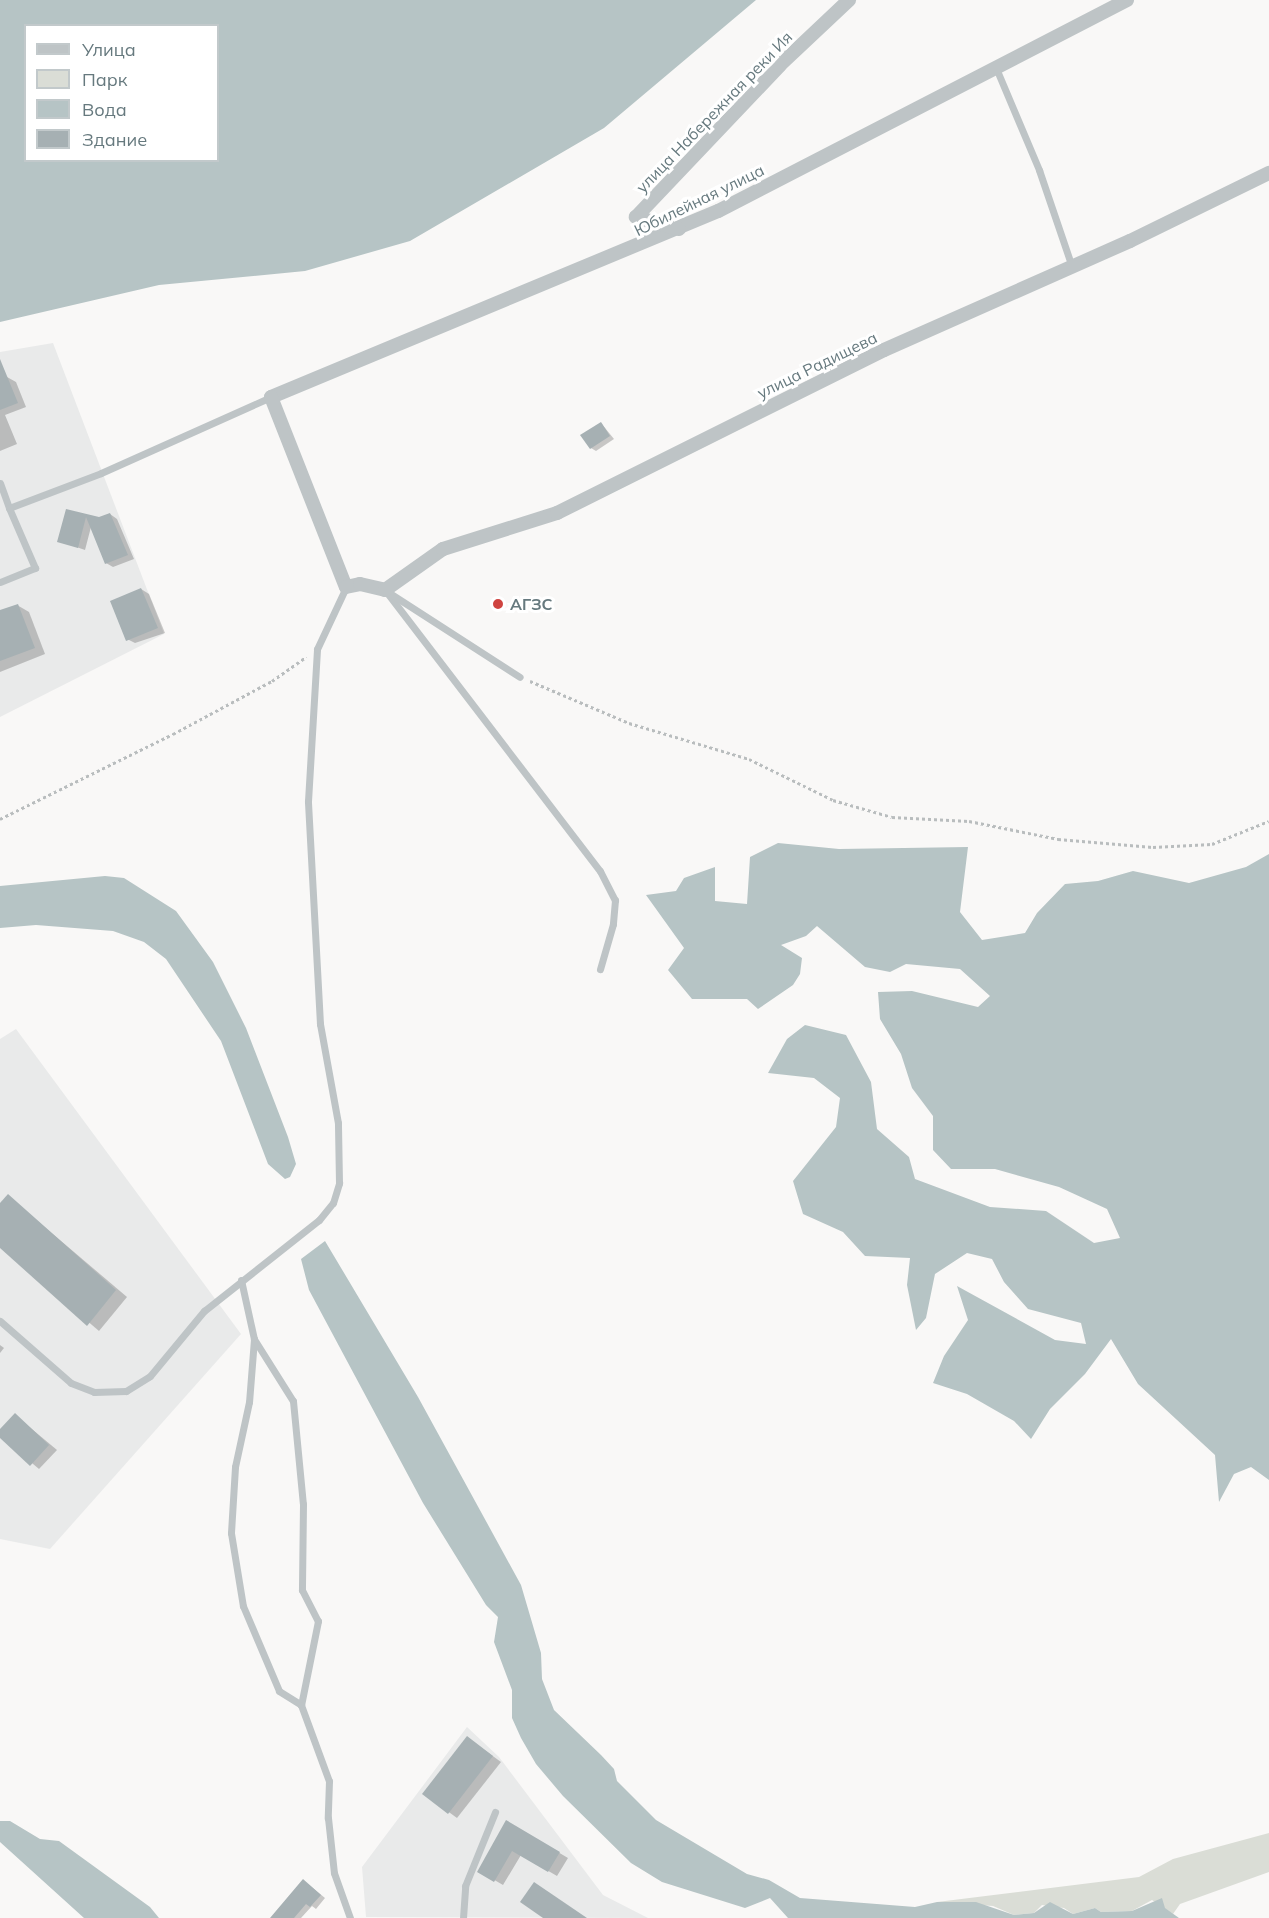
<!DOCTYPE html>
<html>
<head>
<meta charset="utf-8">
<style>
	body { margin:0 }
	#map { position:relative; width:1269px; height:1918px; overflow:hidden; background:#f9f8f7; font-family:Mulish,sans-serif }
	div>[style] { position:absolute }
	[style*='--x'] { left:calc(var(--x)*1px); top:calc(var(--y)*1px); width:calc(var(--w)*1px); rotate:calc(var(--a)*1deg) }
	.built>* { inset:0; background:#e9eaea }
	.green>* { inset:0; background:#daddd6 }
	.water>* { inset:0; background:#b6c4c5 }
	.shadow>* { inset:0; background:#0003 }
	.building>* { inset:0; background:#a6b0b3 }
	.path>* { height:3px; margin-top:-1.5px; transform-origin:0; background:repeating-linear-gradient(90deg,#b9bdbe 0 3px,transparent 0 6px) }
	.lane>* { height:7px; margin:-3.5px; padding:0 3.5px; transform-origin:3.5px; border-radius:3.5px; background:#bec4c6 }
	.street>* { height:14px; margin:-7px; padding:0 7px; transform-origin:7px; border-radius:7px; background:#bec4c6 }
	.dots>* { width:16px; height:16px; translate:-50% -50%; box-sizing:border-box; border:3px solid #fff; border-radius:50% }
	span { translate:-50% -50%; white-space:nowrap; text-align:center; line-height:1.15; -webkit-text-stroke:6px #fff; paint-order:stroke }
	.street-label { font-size:16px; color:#66797e }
	.poi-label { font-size:16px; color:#66797e; font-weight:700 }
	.left { translate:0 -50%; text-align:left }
	.legend { position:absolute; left:24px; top:24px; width:195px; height:138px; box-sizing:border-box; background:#fff; border:2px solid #c2c9cb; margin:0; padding:8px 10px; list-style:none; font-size:18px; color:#66797e }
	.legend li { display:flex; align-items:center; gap:12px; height:30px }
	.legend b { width:30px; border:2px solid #c2c9cb }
</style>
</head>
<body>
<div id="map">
	<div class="built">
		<i style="clip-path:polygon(53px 343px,164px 634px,0 717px,0 352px)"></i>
		<i style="clip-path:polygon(16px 1029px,241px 1334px,50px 1549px,0 1539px,0 1039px)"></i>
		<i style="clip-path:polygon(467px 1727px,499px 1757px,603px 1895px,648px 1918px,366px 1917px,362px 1867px)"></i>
	</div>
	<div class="green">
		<i style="clip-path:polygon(1269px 1833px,1269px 1872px,1180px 1904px,1173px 1914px,1152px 1900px,1132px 1911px,1101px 1912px,1095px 1908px,1073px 1914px,1064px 1908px,1042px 1905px,1034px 1913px,1014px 1915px,993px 1906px,937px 1902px,1139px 1877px,1173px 1859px)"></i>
	</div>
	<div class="water">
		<i style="clip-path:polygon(evenodd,0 0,756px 0,604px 128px,410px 241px,305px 271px,159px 285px,0 322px,0 0,26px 26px,218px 26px,218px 160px,26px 160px,26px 26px)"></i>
		<i style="clip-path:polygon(778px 843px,839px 849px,968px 847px,960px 912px,982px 940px,1025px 933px,1037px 913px,1065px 884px,1098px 881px,1133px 871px,1189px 883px,1246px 867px,1269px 854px,1269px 1480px,1251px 1467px,1234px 1474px,1219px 1502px,1215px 1455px,1138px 1384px,1111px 1339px,1085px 1374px,1050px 1409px,1031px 1439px,1014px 1421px,967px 1394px,933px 1383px,944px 1356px,968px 1320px,957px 1286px,1055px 1340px,1086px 1344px,1081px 1323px,1028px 1309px,1004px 1282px,992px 1259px,967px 1253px,935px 1274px,926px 1318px,916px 1330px,907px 1285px,910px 1258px,865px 1256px,843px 1232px,803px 1214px,793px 1181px,836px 1127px,840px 1098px,814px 1078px,768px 1073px,787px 1039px,805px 1025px,846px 1035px,871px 1082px,877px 1129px,909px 1157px,915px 1179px,990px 1207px,1046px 1211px,1094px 1243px,1120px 1238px,1107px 1209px,1059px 1187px,995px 1169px,951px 1169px,933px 1150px,933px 1116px,912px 1088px,901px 1054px,880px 1019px,878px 992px,912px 991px,978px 1007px,990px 996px,960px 969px,906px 964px,890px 972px,865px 967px,817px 926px,806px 936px,781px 945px,802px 958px,800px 974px,793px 985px,758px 1009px,747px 999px,692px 999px,668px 970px,684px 948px,646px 895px,676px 891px,684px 878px,715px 867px,715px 901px,747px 904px,750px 857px)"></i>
		<i style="clip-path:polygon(105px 876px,124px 878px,176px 911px,213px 962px,246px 1028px,288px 1137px,296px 1164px,290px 1177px,285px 1179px,268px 1164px,221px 1041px,166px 959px,144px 942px,113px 931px,36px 925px,0 928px,0 886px)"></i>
		<i style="clip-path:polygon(325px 1241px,418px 1397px,521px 1585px,541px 1653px,542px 1679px,554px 1710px,601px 1755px,614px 1769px,617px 1781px,656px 1820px,747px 1874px,769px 1880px,800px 1898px,915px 1907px,937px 1902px,976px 1902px,1014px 1915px,1034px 1913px,1050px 1902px,1073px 1914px,1095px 1908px,1101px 1912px,1132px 1911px,1162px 1898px,1165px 1908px,1179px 1918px,788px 1918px,770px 1898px,745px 1908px,662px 1882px,631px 1863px,563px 1796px,536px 1764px,521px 1738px,512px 1718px,512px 1690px,494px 1642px,498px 1617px,486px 1605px,423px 1503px,309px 1290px,301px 1259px)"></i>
		<i style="clip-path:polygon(0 1821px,10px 1821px,40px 1839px,59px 1841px,150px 1907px,159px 1918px,84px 1918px,0 1842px)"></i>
	</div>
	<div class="shadow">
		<i style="clip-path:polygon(7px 377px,16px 382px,26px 407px,5px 415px,17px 444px,0 451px,0 380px)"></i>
		<i style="clip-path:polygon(601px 423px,614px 439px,596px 451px,591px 448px)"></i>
		<i style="clip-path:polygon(67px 511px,99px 519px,110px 514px,117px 519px,134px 559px,113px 567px,106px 563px,91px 527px,85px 550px,59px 541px)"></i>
		<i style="clip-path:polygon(141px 589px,149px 594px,165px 633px,135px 643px,127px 639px)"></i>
		<i style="clip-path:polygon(17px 605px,29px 612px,45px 654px,0 672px,0 612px)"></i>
		<i style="clip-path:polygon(8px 1196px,127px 1297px,99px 1331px,0 1246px,0 1205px)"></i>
		<i style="clip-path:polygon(0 1345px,4px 1348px,0 1353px)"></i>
		<i style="clip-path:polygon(15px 1415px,57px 1450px,39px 1469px,0 1436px)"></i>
		<i style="clip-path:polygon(468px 1738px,501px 1762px,457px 1818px,424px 1794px)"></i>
		<i style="clip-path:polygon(507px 1822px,568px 1858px,557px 1876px,521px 1855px,503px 1885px,479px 1871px)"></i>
		<i style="clip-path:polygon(308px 1884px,325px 1898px,316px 1909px,312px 1906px,301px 1918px,272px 1918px)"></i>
	</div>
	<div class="building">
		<i style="clip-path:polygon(0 359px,18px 403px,0 410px)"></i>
		<i style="clip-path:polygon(601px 422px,610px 436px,590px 449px,580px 435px)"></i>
		<i style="clip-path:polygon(66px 509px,99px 517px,110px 513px,128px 555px,105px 564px,86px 517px,78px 548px,57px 542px)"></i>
		<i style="clip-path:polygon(141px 588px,158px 628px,126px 641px,110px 601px)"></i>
		<i style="clip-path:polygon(18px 604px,35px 648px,0 661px,0 610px)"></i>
		<i style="clip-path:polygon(8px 1194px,116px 1290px,87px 1326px,0 1248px,0 1203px)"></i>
		<i style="clip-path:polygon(15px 1413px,49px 1445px,30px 1466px,0 1438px,0 1429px)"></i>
		<i style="clip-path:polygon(467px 1736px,493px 1756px,448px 1814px,422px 1794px)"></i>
		<i style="clip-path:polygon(506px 1820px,560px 1852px,548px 1872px,512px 1851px,494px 1882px,477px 1872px)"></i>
		<i style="clip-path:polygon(303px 1879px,321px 1895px,310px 1907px,306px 1904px,294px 1918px,270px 1918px)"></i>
		<i style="clip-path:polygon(534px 1882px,587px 1918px,543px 1918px,520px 1902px)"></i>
	</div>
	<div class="path">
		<i style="--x:530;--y:681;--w:108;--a:23"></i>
		<i style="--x:629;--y:723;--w:125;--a:16.7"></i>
		<i style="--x:749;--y:759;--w:93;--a:26"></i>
		<i style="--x:833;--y:800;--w:61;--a:16.1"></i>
		<i style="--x:892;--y:817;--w:77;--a:3"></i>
		<i style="--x:969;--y:821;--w:91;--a:11.4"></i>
		<i style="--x:1058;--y:839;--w:95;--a:4.8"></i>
		<i style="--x:1153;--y:847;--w:59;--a:-2.9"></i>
		<i style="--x:1212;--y:844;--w:61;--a:-22"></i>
		<i style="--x:0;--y:819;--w:193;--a:-26.2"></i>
		<i style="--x:173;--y:734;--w:112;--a:-28.2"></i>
		<i style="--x:272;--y:681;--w:42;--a:-35.2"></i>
	</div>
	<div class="lane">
		<i style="--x:996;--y:68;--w:111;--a:67.1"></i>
		<i style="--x:1039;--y:170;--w:102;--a:71.2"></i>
		<i style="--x:0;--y:483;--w:27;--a:70"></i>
		<i style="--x:0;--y:582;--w:38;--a:-22"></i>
		<i style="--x:35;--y:568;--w:65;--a:-113.4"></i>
		<i style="--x:9;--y:508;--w:98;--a:-20.8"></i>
		<i style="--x:101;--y:473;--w:186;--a:-24.1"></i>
		<i style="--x:385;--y:590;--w:354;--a:52.6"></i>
		<i style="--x:600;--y:871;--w:33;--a:63"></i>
		<i style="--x:615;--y:900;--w:24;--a:95"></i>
		<i style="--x:613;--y:924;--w:47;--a:106.1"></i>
		<i style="--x:391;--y:594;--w:153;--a:32.8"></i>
		<i style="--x:241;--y:1280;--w:60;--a:77.6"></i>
		<i style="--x:254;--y:1339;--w:63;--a:94.5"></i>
		<i style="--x:249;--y:1402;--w:66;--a:102.2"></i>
		<i style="--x:235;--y:1467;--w:66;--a:93.5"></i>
		<i style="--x:231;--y:1533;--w:74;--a:80.7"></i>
		<i style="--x:243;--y:1606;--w:92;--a:67"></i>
		<i style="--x:279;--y:1691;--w:26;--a:32"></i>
		<i style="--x:0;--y:1321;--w:94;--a:41.1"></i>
		<i style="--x:71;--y:1383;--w:25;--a:21"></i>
		<i style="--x:94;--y:1392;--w:32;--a:-2"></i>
		<i style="--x:126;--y:1391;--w:28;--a:-32"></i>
		<i style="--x:150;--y:1376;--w:85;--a:-50.3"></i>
		<i style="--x:204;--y:1311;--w:147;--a:-38.4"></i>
		<i style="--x:319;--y:1220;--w:22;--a:-51"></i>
		<i style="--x:333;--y:1203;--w:21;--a:-73"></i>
		<i style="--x:339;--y:1183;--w:60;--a:-91"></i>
		<i style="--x:338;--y:1123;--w:101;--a:-100.3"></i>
		<i style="--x:320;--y:1024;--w:223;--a:-93.1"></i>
		<i style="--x:308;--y:801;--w:152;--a:-86.6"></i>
		<i style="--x:317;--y:649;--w:68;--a:-64.9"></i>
		<i style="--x:254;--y:1339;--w:73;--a:57.8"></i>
		<i style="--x:293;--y:1401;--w:103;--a:84.5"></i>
		<i style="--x:303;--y:1504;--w:86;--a:90.7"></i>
		<i style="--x:302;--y:1590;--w:35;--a:63"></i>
		<i style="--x:318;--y:1621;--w:86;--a:101.4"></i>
		<i style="--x:301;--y:1705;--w:81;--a:69.8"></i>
		<i style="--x:329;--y:1781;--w:37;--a:92"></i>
		<i style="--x:328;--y:1818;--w:55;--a:83.8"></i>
		<i style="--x:334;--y:1873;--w:48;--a:70.4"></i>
		<i style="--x:463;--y:1918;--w:32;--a:-86"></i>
		<i style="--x:465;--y:1886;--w:80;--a:-67.9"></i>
	</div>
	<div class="street">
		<i style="--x:1127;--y:0;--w:460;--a:152.7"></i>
		<i style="--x:718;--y:211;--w:484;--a:157.4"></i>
		<i style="--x:271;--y:397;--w:204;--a:68.5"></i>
		<i style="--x:346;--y:587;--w:14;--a:-12"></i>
		<i style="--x:360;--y:584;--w:26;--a:13"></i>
		<i style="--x:385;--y:590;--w:71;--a:-35.3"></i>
		<i style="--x:443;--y:549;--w:120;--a:-17.5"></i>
		<i style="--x:557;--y:513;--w:365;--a:-26.5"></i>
		<i style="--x:884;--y:350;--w:269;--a:-23.9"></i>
		<i style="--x:1130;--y:241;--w:155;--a:-26.1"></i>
		<i style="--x:679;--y:229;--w:45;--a:-164.4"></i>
		<i style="--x:636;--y:217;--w:209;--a:-46.5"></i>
		<i style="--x:780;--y:65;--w:95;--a:-43.3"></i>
	</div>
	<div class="dots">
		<i style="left:498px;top:604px;background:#cf4440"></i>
	</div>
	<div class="street-label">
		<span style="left:714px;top:112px;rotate:-46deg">улица Набережная реки Ия</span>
		<span style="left:699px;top:200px;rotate:-26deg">Юбилейная улица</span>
		<span style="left:817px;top:365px;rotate:-26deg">улица Радищева</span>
	</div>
	<div class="poi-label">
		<span class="left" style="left:510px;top:604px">АГЗС</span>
	</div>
	<ul class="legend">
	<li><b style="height:8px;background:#bec4c6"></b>Улица</li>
	<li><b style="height:16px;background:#daddd6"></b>Парк</li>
	<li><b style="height:16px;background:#b6c4c5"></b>Вода</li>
	<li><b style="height:16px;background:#a6b0b3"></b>Здание</li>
	</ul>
</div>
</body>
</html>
